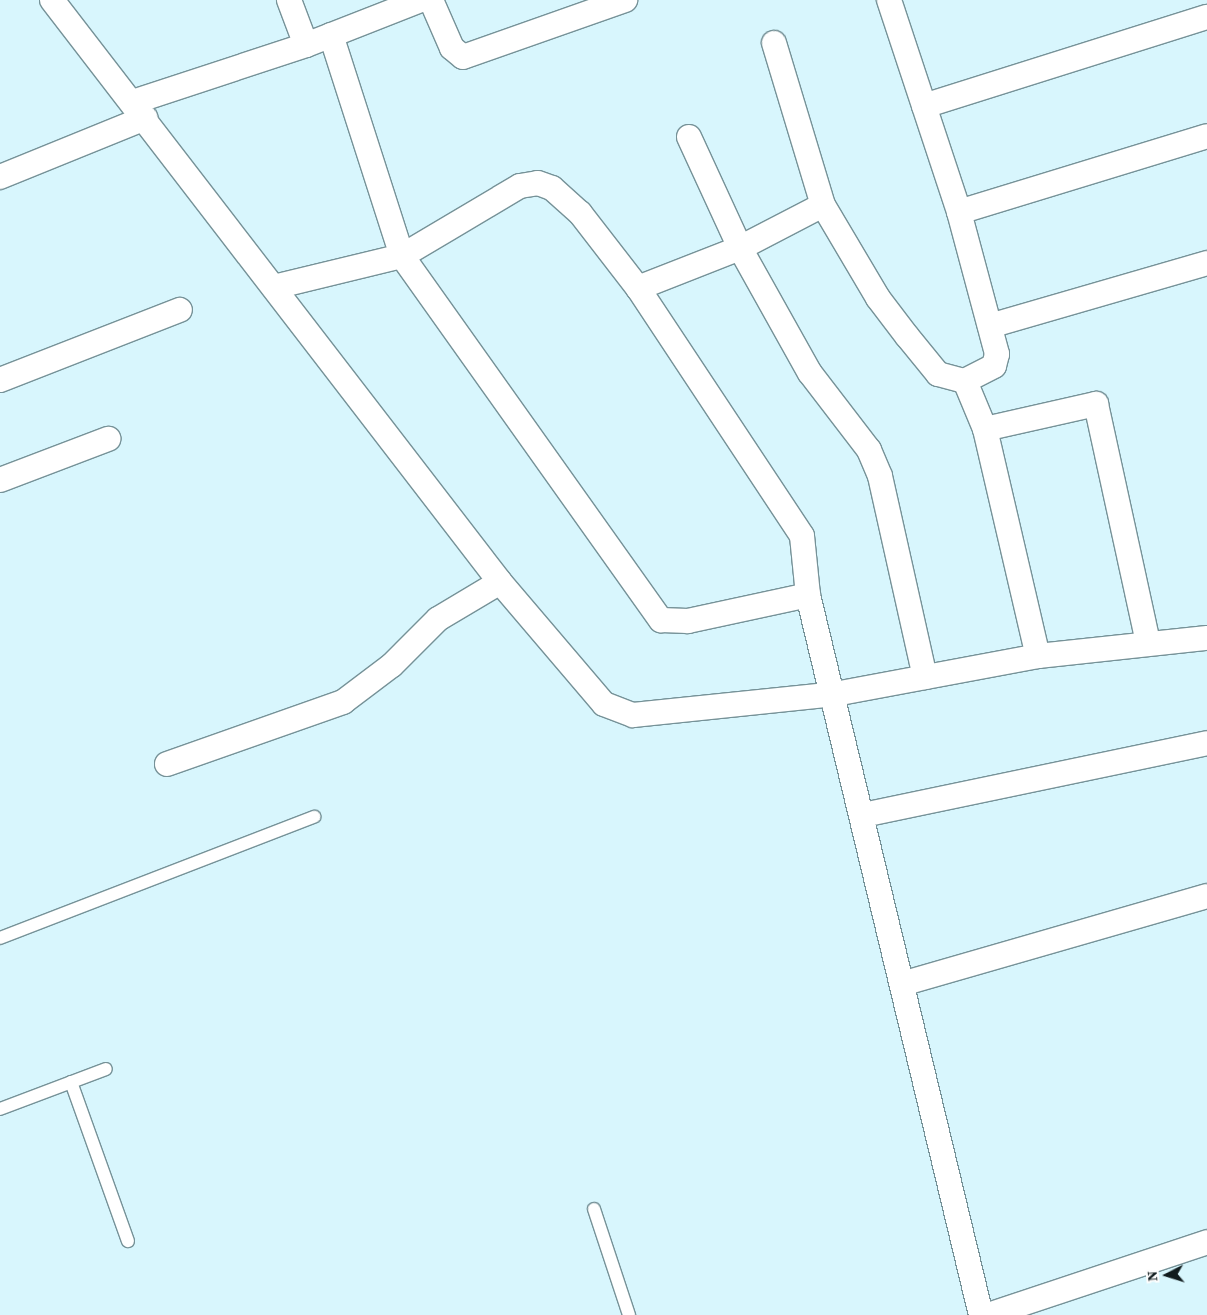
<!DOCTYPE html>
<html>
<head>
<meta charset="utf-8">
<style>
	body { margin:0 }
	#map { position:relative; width:1207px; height:1315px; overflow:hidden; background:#d8f6fd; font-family:"Source Serif 4",serif }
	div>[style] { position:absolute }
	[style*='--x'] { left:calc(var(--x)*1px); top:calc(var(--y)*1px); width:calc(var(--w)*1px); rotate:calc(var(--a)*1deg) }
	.roads { filter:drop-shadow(1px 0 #769298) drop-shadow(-1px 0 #769298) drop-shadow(0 1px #769298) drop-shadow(0 -1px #769298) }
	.lane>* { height:12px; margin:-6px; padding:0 6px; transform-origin:6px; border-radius:6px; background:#fff }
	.street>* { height:24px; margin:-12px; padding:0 12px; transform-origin:12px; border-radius:12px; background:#fff }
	span { translate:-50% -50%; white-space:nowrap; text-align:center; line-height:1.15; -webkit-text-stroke:4px #fdfdfd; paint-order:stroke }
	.north { position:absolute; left:1142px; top:1250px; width:50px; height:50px; -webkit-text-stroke:4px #fdfdfd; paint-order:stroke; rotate:265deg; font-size:14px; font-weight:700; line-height:20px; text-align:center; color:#111c1e }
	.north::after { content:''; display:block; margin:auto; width:18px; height:22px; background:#111c1e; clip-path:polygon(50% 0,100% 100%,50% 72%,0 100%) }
</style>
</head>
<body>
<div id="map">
	<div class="roads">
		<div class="lane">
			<i style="--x:0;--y:938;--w:337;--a:-21.1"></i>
			<i style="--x:71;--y:1082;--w:169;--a:70.3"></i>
			<i style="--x:0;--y:1109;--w:113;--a:-20.7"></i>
			<i style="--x:594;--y:1209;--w:112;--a:71.7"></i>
		</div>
		<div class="street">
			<i style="--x:52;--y:0;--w:734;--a:52.41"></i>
			<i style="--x:500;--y:582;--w:160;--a:49.6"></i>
			<i style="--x:604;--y:704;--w:31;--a:21"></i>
			<i style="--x:633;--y:715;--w:203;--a:-5.9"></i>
			<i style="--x:835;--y:694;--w:207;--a:-10.6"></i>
			<i style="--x:1038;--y:656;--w:170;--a:-6.1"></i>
			<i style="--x:289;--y:0;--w:48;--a:69.3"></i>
			<i style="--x:431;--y:0;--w:52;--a:66.4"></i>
			<i style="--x:452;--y:48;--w:14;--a:39"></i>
			<i style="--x:463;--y:57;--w:172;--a:-19.4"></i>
			<i style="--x:889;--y:0;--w:223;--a:71.7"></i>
			<i style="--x:959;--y:212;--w:147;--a:75"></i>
			<i style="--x:997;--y:354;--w:12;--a:104"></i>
			<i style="--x:994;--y:366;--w:33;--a:153"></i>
			<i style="--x:331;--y:35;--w:232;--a:72.2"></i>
			<i style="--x:402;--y:256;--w:137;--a:-30.7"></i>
			<i style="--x:520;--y:186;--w:18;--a:-9"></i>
			<i style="--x:538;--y:183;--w:15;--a:20"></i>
			<i style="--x:552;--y:188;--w:38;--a:42"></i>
			<i style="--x:580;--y:213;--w:95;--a:52.3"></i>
			<i style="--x:638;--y:288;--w:297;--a:56.5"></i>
			<i style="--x:802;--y:536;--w:59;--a:84.2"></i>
			<i style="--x:808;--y:595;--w:740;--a:76.49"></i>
			<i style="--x:774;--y:43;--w:169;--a:73.2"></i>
			<i style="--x:823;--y:205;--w:108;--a:59.4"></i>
			<i style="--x:878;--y:298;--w:48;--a:52.7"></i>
			<i style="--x:907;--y:336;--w:49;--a:50.8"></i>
			<i style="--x:938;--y:374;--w:28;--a:15"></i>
			<i style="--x:965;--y:381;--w:52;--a:67.4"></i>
			<i style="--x:985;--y:429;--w:233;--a:76.9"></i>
			<i style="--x:133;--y:102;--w:182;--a:-18.2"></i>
			<i style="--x:306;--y:45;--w:123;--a:-21.4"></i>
			<i style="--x:924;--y:106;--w:297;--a:-17.5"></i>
			<i style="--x:689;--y:137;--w:122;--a:65.3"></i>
			<i style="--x:740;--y:248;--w:93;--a:-27.4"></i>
			<i style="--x:0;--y:177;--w:157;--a:-22.1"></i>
			<i style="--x:959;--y:212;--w:259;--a:-17"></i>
			<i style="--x:274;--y:287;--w:132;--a:-13.6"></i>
			<i style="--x:402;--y:256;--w:447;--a:54.6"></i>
			<i style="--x:661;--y:620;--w:27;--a:2"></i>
			<i style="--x:688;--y:621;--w:123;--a:-12.2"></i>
			<i style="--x:638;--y:288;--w:110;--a:-21.4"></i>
			<i style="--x:740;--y:248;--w:143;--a:60.8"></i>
			<i style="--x:810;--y:373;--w:97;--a:52.5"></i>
			<i style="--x:869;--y:450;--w:28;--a:67"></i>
			<i style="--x:880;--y:476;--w:206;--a:77.4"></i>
			<i style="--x:990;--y:326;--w:226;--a:-16.2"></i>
			<i style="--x:0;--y:380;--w:193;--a:-21.3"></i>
			<i style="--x:985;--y:429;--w:114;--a:-12.7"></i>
			<i style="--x:1096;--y:404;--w:244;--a:77.7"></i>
			<i style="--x:0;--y:480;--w:116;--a:-20.8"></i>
			<i style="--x:167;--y:764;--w:187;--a:-19.4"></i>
			<i style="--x:343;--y:702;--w:61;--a:-37.1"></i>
			<i style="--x:392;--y:665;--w:65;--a:-45"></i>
			<i style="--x:438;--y:619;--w:72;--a:-30.8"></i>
			<i style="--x:863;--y:815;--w:351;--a:-11.8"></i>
			<i style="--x:902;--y:984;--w:317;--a:-16.1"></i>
			<i style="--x:988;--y:1315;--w:231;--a:-18.4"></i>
		</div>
	</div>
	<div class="north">N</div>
</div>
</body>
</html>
